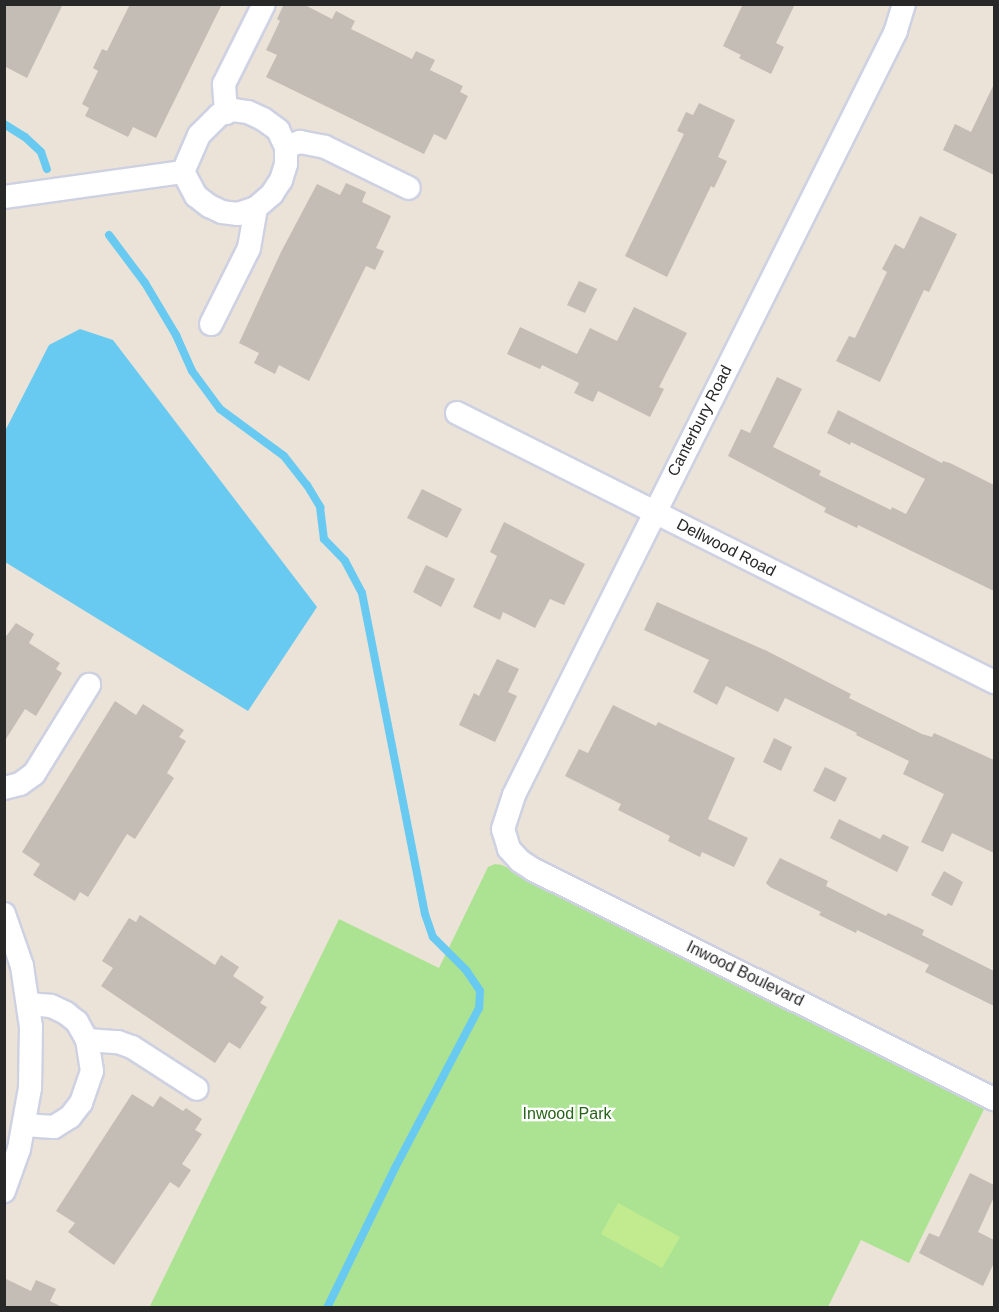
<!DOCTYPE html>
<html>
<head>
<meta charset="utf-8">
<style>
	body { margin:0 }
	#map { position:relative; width:999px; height:1312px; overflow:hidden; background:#ebe3d8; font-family:Helvetica,sans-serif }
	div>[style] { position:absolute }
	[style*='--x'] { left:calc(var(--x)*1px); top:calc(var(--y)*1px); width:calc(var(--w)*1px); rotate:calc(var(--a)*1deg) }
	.green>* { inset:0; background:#ace393 }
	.pitch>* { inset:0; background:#c1eb8e }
	.water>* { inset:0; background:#68c9f1 }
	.stream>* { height:8px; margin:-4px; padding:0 4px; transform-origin:4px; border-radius:4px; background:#68c9f1 }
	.building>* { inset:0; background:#c3bdb5 }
	.roads { filter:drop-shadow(2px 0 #ced1e1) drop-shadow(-2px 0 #ced1e1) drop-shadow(0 2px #ced1e1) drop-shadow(0 -2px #ced1e1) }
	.minor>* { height:22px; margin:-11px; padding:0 11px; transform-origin:11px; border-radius:11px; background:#fff }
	span { translate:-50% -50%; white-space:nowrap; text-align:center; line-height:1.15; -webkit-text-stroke:4.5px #fff; paint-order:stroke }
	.street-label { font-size:16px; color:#282828 }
	.park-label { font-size:16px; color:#266517 }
	.frame { position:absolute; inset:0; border:6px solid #282828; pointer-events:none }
</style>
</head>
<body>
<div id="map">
	<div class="green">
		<i style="clip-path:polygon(495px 864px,502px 865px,987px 1103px,909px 1263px,861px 1240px,828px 1307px,150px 1306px,339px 919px,439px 968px,488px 867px)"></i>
	</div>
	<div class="pitch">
		<i style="clip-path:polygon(618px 1203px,680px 1237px,662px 1268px,601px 1234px)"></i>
	</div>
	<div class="water">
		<i style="clip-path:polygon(80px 329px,113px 340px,317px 607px,248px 711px,5px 562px,5px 431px,49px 345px)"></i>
	</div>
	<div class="stream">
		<i style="--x:4;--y:124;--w:25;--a:32"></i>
		<i style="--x:25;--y:137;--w:22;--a:43"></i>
		<i style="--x:41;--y:152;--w:18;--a:71"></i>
		<i style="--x:109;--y:235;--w:60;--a:53.1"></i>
		<i style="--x:145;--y:283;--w:61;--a:59.2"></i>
		<i style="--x:176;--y:335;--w:39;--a:66"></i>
		<i style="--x:192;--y:371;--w:47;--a:53.6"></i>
		<i style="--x:220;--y:409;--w:79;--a:36.3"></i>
		<i style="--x:284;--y:456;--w:37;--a:52"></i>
		<i style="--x:307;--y:485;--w:26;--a:59"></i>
		<i style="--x:320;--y:507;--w:32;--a:83"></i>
		<i style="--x:324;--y:539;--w:30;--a:46"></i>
		<i style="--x:345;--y:561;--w:36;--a:62"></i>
		<i style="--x:362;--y:593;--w:327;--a:78.9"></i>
		<i style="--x:425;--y:914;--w:24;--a:71"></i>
		<i style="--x:433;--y:937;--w:47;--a:45"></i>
		<i style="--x:466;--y:970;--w:25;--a:56"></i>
		<i style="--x:480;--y:991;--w:17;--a:93"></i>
		<i style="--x:479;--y:1008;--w:181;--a:117.7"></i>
		<i style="--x:395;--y:1168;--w:156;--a:115.9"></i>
	</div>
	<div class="building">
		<i style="clip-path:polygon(4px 4px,63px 4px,27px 78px,4px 66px)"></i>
		<i style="clip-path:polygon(130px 4px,222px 4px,156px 138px,133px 127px,128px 137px,85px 116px,89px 108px,82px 104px,98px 71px,93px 68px,102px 49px,107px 51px)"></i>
		<i style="clip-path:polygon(284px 4px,303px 4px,332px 19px,336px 11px,355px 21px,351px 29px,412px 59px,416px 51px,435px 60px,430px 70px,463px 86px,460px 92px,468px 96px,446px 140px,434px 134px,424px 154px,266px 77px,277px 55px,266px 50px,280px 21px,277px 19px)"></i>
		<i style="clip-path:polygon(743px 4px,795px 4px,776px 43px,784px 47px,771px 74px,739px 58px,741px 55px,723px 46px)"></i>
		<i style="clip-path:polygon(994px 84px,994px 175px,943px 150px,955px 124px,971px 132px)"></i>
		<i style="clip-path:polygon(699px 103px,735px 120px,718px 157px,727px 161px,714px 188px,711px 186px,667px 277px,625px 256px,684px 134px,677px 131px,686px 112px,693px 115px)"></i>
		<i style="clip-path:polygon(346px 183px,366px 192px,362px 202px,391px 216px,376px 248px,384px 251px,375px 270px,366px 266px,309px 381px,279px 365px,275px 374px,254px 363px,259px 353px,239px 343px,281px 252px,317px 184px,340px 195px)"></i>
		<i style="clip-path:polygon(920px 216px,957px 234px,929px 292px,924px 290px,880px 382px,836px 361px,849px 336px,855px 338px,887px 272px,882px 269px,895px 244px,904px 249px)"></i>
		<i style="clip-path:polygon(579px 281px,597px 289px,585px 313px,567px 305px)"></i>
		<i style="clip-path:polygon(634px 307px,687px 333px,659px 387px,664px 389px,650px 417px,598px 391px,593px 402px,574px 393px,579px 383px,542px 365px,540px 369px,507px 354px,520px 327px,577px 354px,590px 328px,617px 341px)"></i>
		<i style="clip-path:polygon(777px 377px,802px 389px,773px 447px,821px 471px,819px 475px,891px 510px,892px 507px,906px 514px,925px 479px,851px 442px,850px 445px,827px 433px,838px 410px,942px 463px,943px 461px,950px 463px,994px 485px,994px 591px,858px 525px,857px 528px,824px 512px,826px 508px,728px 456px,741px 429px,750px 433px)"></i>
		<i style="clip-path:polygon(422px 489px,462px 509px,447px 538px,407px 518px)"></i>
		<i style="clip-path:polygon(504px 522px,585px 564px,564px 605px,550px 599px,535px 628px,503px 612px,500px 620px,473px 607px,497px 556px,490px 552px)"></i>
		<i style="clip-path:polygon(426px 565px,455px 579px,441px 607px,413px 592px)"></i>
		<i style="clip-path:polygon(657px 602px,767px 651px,851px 694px,849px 698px,922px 734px,932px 737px,934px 733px,994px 760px,994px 853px,952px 833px,943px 852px,921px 842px,944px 794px,903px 774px,909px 761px,856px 735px,857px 733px,785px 698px,778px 712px,726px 686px,717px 705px,693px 692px,709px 660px,644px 630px)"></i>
		<i style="clip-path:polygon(16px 623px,34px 634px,29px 643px,60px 663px,56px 669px,62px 673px,36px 716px,25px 709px,4px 742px,4px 639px)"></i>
		<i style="clip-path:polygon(497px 659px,519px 669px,508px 692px,517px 696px,495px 742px,459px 725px,474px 693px,479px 696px)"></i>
		<i style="clip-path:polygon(115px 701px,136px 715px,143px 704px,184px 730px,179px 737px,186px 741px,167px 773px,174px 778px,135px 839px,127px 834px,88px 897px,80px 892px,75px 901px,33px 875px,40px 864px,22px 852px)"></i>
		<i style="clip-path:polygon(613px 705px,656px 726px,658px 722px,735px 758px,708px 819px,748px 838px,734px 867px,702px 852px,700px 857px,668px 841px,670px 836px,618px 810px,621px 804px,565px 776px,579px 749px,588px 753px)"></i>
		<i style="clip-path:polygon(774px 738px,792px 747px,781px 771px,763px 762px)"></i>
		<i style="clip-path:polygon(825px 767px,847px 778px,835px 802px,813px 791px)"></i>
		<i style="clip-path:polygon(839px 819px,880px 839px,883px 834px,909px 847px,897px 872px,830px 838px)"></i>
		<i style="clip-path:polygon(780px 858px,828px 881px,826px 886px,886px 916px,888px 913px,924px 930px,922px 935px,994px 971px,994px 1006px,925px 972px,929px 965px,857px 930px,856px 933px,819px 915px,821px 912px,770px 887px,766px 883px)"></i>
		<i style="clip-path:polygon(944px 871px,963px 882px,952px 906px,931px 895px)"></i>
		<i style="clip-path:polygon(140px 915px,215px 965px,221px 955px,239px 967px,233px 976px,264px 997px,260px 1003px,267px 1007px,240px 1049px,229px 1042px,215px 1063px,101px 986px,113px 968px,102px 961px,129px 918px,136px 922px)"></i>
		<i style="clip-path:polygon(132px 1094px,153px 1107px,160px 1096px,183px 1111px,186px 1108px,202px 1119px,195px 1130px,202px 1134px,182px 1164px,191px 1170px,179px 1188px,170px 1182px,114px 1265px,68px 1232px,75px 1223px,56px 1211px)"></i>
		<i style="clip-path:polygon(970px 1173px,994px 1185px,994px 1197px,978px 1232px,994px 1240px,994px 1263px,983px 1286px,919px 1253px,929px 1233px,939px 1237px)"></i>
		<i style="clip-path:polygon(4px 1278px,31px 1291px,36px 1280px,56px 1289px,50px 1301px,64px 1308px,4px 1308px)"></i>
	</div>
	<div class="roads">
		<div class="minor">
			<i style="--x:904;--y:4;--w:28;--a:107"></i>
			<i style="--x:896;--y:31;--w:854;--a:116.57"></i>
			<i style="--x:514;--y:795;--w:36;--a:108"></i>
			<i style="--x:503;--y:829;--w:21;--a:73"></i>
			<i style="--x:509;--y:849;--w:16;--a:47"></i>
			<i style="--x:520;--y:861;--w:17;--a:33"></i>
			<i style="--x:534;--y:870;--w:514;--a:26.47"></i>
			<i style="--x:233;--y:110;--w:15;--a:8"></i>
			<i style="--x:248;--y:112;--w:17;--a:25"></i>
			<i style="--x:263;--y:119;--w:19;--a:36"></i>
			<i style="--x:278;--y:130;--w:19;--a:65"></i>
			<i style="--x:286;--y:147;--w:17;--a:90"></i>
			<i style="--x:286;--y:164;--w:17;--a:107"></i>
			<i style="--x:281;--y:180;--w:17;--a:123"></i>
			<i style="--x:272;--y:194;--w:21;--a:139"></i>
			<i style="--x:256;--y:208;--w:19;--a:162"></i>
			<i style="--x:238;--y:214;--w:16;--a:-173"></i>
			<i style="--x:222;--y:212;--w:14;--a:-155"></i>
			<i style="--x:209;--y:206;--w:16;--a:-142"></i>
			<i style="--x:196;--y:196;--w:27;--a:-118"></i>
			<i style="--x:183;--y:172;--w:40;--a:-66.6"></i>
			<i style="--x:199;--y:135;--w:28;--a:-45"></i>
			<i style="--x:219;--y:115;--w:15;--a:-20"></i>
			<i style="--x:226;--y:113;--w:29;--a:-94"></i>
			<i style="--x:224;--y:84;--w:89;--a:-63.4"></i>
			<i style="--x:286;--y:147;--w:15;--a:-20"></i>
			<i style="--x:300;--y:142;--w:25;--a:11"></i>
			<i style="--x:325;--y:147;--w:93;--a:26"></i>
			<i style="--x:4;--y:197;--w:181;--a:-8"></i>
			<i style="--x:211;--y:324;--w:85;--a:-63.4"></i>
			<i style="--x:249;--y:248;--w:41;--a:-80.1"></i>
			<i style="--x:457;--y:413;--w:601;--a:26.61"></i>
			<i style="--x:4;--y:788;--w:16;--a:-14"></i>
			<i style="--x:20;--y:784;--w:17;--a:-36"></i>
			<i style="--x:34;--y:774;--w:105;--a:-58.3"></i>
			<i style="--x:4;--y:914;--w:55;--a:70.9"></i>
			<i style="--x:22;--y:966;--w:62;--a:81.6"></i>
			<i style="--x:31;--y:1027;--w:61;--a:90.9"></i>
			<i style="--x:30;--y:1088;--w:62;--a:100.2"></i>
			<i style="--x:19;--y:1149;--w:45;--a:109.7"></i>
			<i style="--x:87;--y:1040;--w:31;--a:4"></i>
			<i style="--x:118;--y:1042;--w:15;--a:20"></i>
			<i style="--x:132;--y:1047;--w:77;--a:32.9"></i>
			<i style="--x:24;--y:1125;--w:30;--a:4"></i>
			<i style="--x:54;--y:1127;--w:19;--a:-32"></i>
			<i style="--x:70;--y:1117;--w:18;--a:-52"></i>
			<i style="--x:81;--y:1103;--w:34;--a:-71"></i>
			<i style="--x:92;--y:1071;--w:31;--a:-99"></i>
			<i style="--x:87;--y:1040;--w:21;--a:-119"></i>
			<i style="--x:77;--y:1022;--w:14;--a:-141"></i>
			<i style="--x:66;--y:1013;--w:17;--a:-155"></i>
			<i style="--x:51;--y:1006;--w:22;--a:-175"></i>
		</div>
	</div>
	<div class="street-label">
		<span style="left:700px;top:421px;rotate:-63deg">Canterbury Road</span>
		<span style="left:726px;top:548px;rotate:27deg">Dellwood Road</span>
		<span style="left:745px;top:974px;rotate:26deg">Inwood Boulevard</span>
	</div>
	<div class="park-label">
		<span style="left:567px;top:1114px">Inwood Park</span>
	</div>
	<div class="frame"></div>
</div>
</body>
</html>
